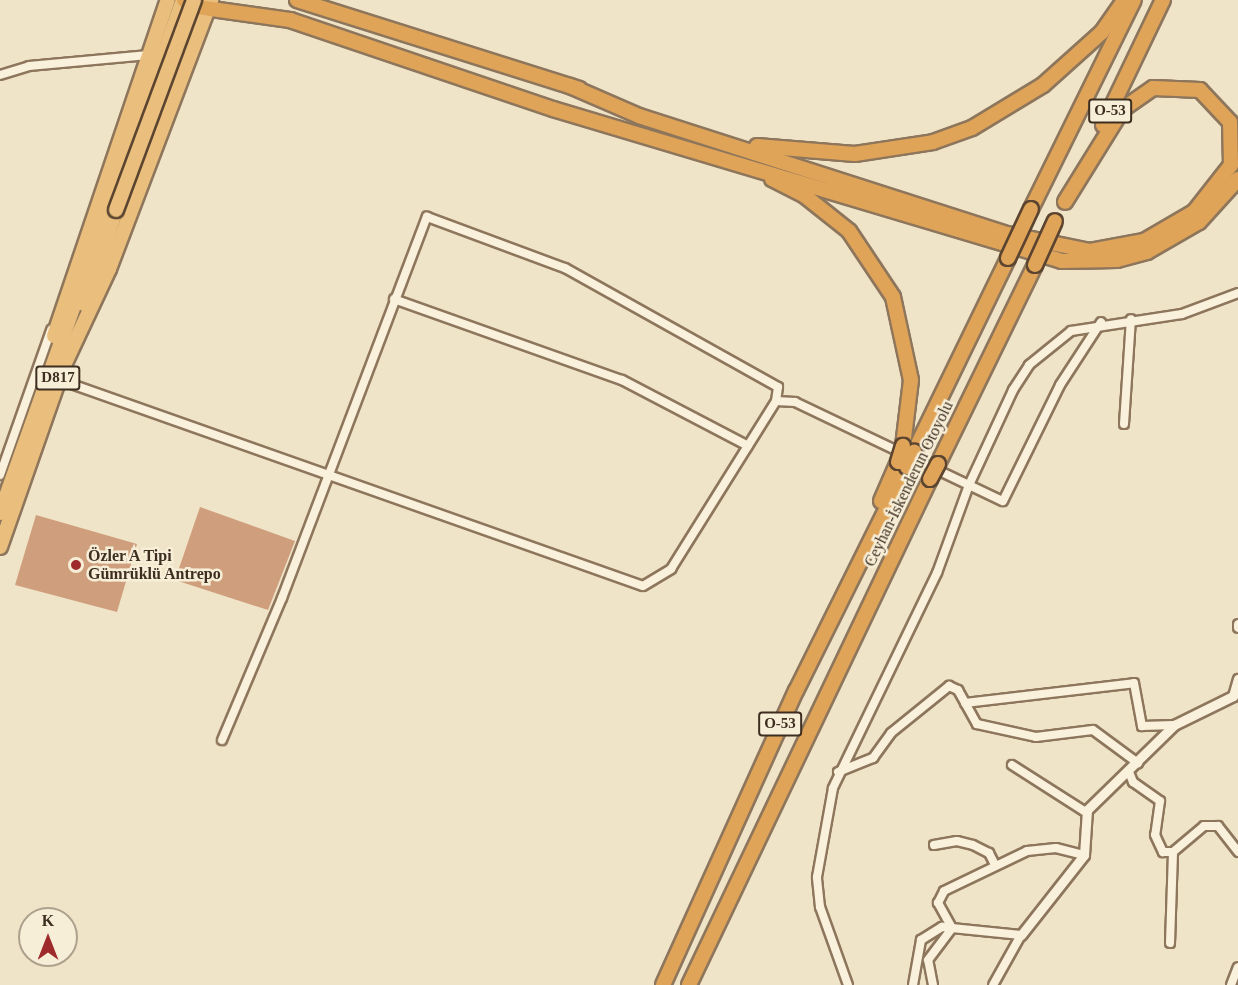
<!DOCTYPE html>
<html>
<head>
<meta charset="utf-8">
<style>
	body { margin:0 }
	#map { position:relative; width:1238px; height:985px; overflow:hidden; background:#f0e4c8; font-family:"Times New Roman",serif }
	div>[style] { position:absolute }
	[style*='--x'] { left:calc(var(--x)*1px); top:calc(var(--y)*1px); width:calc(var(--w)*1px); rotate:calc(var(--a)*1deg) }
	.building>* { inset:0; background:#cf9f7d }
	.roads { filter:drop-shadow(2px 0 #8d765c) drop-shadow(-2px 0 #8d765c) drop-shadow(0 2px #8d765c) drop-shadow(0 -2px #8d765c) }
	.minor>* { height:8px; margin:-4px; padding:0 4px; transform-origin:4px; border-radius:4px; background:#faf1dc }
	.tertiary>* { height:9px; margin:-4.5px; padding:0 4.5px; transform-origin:4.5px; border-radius:4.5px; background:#faf1dc }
	.trunk>* { height:14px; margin:-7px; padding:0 7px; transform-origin:7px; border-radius:7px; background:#eabe7c }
	.motorway>* { height:14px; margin:-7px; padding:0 7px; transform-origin:7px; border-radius:7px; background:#e0a458 }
	.bridges { filter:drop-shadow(2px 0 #5b4430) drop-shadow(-2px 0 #5b4430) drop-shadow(0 2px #5b4430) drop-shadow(0 -2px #5b4430) }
	.trunk-bridge>* { height:14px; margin:-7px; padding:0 7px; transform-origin:7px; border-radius:7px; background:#eabe7c }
	.motorway-bridge>* { height:14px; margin:-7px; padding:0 7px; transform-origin:7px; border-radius:7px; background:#e0a458 }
	.dots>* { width:16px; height:16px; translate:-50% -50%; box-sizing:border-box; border:3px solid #f7eed8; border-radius:50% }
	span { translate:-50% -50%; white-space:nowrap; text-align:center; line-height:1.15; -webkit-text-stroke:5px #f7eed8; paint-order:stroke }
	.shield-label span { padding:2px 4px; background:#f7eed8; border:2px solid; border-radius:4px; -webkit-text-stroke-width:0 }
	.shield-label { font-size:15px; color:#3d2e20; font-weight:700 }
	.street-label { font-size:16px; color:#3d2e20 }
	.poi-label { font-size:16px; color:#3d2e20; font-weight:700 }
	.left { translate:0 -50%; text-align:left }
	.north { position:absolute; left:18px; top:907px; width:60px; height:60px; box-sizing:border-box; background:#f7eed8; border:2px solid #ada18e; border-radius:50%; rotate:0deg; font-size:16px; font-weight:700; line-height:24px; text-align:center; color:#3d2e20 }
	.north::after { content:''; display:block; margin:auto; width:21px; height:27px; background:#9e2a2b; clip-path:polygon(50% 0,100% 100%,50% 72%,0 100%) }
</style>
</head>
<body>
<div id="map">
	<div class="building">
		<i style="clip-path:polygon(200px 507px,295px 541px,268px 610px,175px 580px)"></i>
		<i style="clip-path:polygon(36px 515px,137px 544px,117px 612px,15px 585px)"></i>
	</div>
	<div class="roads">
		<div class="minor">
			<i style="--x:0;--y:75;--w:30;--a:-17"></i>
			<i style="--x:29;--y:66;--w:120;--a:-5.3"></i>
			<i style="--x:394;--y:299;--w:242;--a:19.6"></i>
			<i style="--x:622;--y:380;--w:142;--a:27.6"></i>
			<i style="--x:57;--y:379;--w:621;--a:19.46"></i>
			<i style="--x:643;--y:586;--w:33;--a:-31"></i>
			<i style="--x:671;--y:569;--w:198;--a:-58"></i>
			<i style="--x:776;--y:401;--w:19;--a:3"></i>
			<i style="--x:795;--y:402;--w:230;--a:25.5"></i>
			<i style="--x:1003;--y:501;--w:129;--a:-63.8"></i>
			<i style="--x:1060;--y:385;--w:75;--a:-56.9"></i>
			<i style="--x:1124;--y:424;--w:105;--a:-86.2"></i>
			<i style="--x:0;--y:475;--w:154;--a:-70.6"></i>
			<i style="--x:965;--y:703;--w:170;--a:-6.7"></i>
			<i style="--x:1134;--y:683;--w:44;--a:79.5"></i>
			<i style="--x:1142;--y:726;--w:32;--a:-2"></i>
			<i style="--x:222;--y:740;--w:154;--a:-67.1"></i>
			<i style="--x:282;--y:598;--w:408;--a:-69.2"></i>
			<i style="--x:427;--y:217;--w:147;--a:20.3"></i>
			<i style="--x:565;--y:268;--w:244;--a:29.2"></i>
			<i style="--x:778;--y:387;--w:14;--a:98"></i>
			<i style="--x:1012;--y:765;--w:89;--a:32.6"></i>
			<i style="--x:838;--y:772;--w:38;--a:-22"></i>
			<i style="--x:873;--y:758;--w:31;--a:-54"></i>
			<i style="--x:891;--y:733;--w:75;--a:-39"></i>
			<i style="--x:949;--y:686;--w:10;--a:24"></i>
			<i style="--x:958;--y:690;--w:39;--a:61"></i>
			<i style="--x:977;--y:724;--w:60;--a:12.4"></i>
			<i style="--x:1036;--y:737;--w:57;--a:-7"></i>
			<i style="--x:1093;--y:730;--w:56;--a:36.3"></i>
			<i style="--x:1129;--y:772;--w:11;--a:68"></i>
			<i style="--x:1133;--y:782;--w:33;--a:35"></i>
			<i style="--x:1160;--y:801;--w:34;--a:98"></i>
			<i style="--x:1155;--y:835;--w:19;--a:65"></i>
			<i style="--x:1163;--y:852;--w:10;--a:0"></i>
			<i style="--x:1173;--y:852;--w:40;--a:-40"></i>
			<i style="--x:1204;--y:826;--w:14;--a:0"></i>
			<i style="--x:1218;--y:826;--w:33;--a:52"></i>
			<i style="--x:934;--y:845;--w:23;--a:-10"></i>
			<i style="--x:957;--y:841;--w:16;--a:14"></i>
			<i style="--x:973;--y:845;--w:18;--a:27"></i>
			<i style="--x:989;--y:853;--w:13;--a:63"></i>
			<i style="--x:1170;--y:943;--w:91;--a:-88.1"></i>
			<i style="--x:848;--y:985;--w:83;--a:-109.7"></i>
			<i style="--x:820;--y:907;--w:30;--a:-96"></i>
			<i style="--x:817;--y:877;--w:90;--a:-79.8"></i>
			<i style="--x:833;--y:788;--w:239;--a:-64.2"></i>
			<i style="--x:937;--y:573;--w:94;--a:-70"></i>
			<i style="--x:969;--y:485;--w:105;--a:-65.1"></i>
			<i style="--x:1013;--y:390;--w:30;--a:-57"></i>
			<i style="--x:1029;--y:365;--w:54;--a:-39"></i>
			<i style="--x:1071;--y:331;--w:112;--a:-8.7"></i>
			<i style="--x:1182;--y:314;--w:60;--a:-20.6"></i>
			<i style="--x:913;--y:985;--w:46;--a:-79.9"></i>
			<i style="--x:921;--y:940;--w:25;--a:-32"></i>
			<i style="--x:942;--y:927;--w:79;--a:5.8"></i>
			<i style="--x:1021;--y:935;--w:57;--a:119.2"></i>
			<i style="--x:933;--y:985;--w:25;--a:-101"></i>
			<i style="--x:928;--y:960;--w:40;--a:-53"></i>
			<i style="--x:952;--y:928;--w:29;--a:-119"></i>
			<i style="--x:938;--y:903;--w:13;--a:-63"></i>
			<i style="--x:944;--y:891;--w:92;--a:-25.7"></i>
			<i style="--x:1027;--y:851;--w:29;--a:-6"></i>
			<i style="--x:1056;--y:848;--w:29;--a:14"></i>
			<i style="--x:1231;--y:985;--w:19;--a:-69"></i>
		</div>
		<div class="tertiary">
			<i style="--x:1238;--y:624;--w:3;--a:90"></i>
			<i style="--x:1021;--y:935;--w:102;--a:-51.8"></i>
			<i style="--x:1084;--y:855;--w:45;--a:-86.2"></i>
			<i style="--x:1087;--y:810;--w:122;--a:-44.3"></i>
			<i style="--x:1174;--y:725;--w:66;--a:-26.2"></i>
			<i style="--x:1233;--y:696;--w:18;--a:-74"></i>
		</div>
		<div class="trunk">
			<i style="--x:84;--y:304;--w:99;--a:-71.2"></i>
			<i style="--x:54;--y:336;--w:355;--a:-71.3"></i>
			<i style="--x:65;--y:363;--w:104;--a:-64.9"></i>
			<i style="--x:109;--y:269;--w:288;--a:-69.2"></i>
			<i style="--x:0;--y:513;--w:545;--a:-70.37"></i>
			<i style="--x:0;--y:547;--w:202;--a:-70.7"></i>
		</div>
		<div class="motorway">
			<i style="--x:184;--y:0;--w:15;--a:28"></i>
			<i style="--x:197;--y:7;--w:94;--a:8"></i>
			<i style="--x:290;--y:20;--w:278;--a:18.7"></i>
			<i style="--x:553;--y:109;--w:531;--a:16.63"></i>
			<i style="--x:1062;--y:261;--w:55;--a:-1"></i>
			<i style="--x:1117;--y:260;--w:31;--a:-15"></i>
			<i style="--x:1147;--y:252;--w:60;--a:-30"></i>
			<i style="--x:1199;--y:222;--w:58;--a:-47.8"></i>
			<i style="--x:297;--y:0;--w:296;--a:17.5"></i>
			<i style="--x:570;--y:86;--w:75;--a:23.5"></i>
			<i style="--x:639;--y:116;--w:382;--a:17.8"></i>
			<i style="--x:1003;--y:233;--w:89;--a:11.7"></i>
			<i style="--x:1090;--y:251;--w:55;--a:-10.5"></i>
			<i style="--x:1144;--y:241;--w:58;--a:-30.1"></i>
			<i style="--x:1194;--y:212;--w:60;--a:-51.8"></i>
			<i style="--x:1231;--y:165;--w:43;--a:-91.3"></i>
			<i style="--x:1230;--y:122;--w:44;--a:-133.2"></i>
			<i style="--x:1200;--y:90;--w:47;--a:-177.6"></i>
			<i style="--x:1153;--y:88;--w:38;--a:145"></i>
			<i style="--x:1122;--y:110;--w:108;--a:121.8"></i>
			<i style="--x:1103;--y:125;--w:139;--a:-64.4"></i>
			<i style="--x:757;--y:146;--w:98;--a:4.7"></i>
			<i style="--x:855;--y:154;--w:79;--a:-8.7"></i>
			<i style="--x:933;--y:142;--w:41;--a:-19.7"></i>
			<i style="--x:972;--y:128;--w:83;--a:-31.2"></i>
			<i style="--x:1043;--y:85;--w:79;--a:-41.9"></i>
			<i style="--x:1102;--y:32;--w:39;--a:-55"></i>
			<i style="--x:772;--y:179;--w:37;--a:27"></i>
			<i style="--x:805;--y:196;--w:56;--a:38.5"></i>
			<i style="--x:849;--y:231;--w:79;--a:56.3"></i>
			<i style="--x:893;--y:297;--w:85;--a:77.8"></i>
			<i style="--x:911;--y:380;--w:66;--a:96.9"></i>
			<i style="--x:1031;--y:209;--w:233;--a:-63.8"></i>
			<i style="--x:914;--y:452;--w:216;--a:-64.1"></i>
			<i style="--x:938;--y:464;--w:221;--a:-64"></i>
			<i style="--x:881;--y:501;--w:43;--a:-66.4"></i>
			<i style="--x:663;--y:985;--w:323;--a:-65.7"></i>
			<i style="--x:796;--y:691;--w:250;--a:-63.6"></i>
			<i style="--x:689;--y:985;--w:560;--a:-64.53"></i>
		</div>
	</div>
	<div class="bridges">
		<div class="trunk-bridge">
			<i style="--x:116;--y:210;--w:224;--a:-69.6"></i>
		</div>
		<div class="motorway-bridge">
			<i style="--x:1008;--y:258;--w:54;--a:-64.9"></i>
			<i style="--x:1035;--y:265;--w:48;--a:-65.6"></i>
			<i style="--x:898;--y:462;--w:17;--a:-73"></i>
			<i style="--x:907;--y:467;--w:17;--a:-65"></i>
			<i style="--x:930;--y:479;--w:17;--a:-62"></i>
		</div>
	</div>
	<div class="dots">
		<i style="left:76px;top:565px;background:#9e2a2b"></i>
	</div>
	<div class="shield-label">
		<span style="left:1110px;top:111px">O-53</span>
		<span style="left:58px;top:378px">D817</span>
		<span style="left:780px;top:724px">O-53</span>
	</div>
	<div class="street-label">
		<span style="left:909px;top:484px;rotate:-64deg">Ceyhan-İskenderun Otoyolu</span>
	</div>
	<div class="poi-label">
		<span class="left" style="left:88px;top:565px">Özler A Tipi<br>Gümrüklü Antrepo</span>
	</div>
	<div class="north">K</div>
</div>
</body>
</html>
